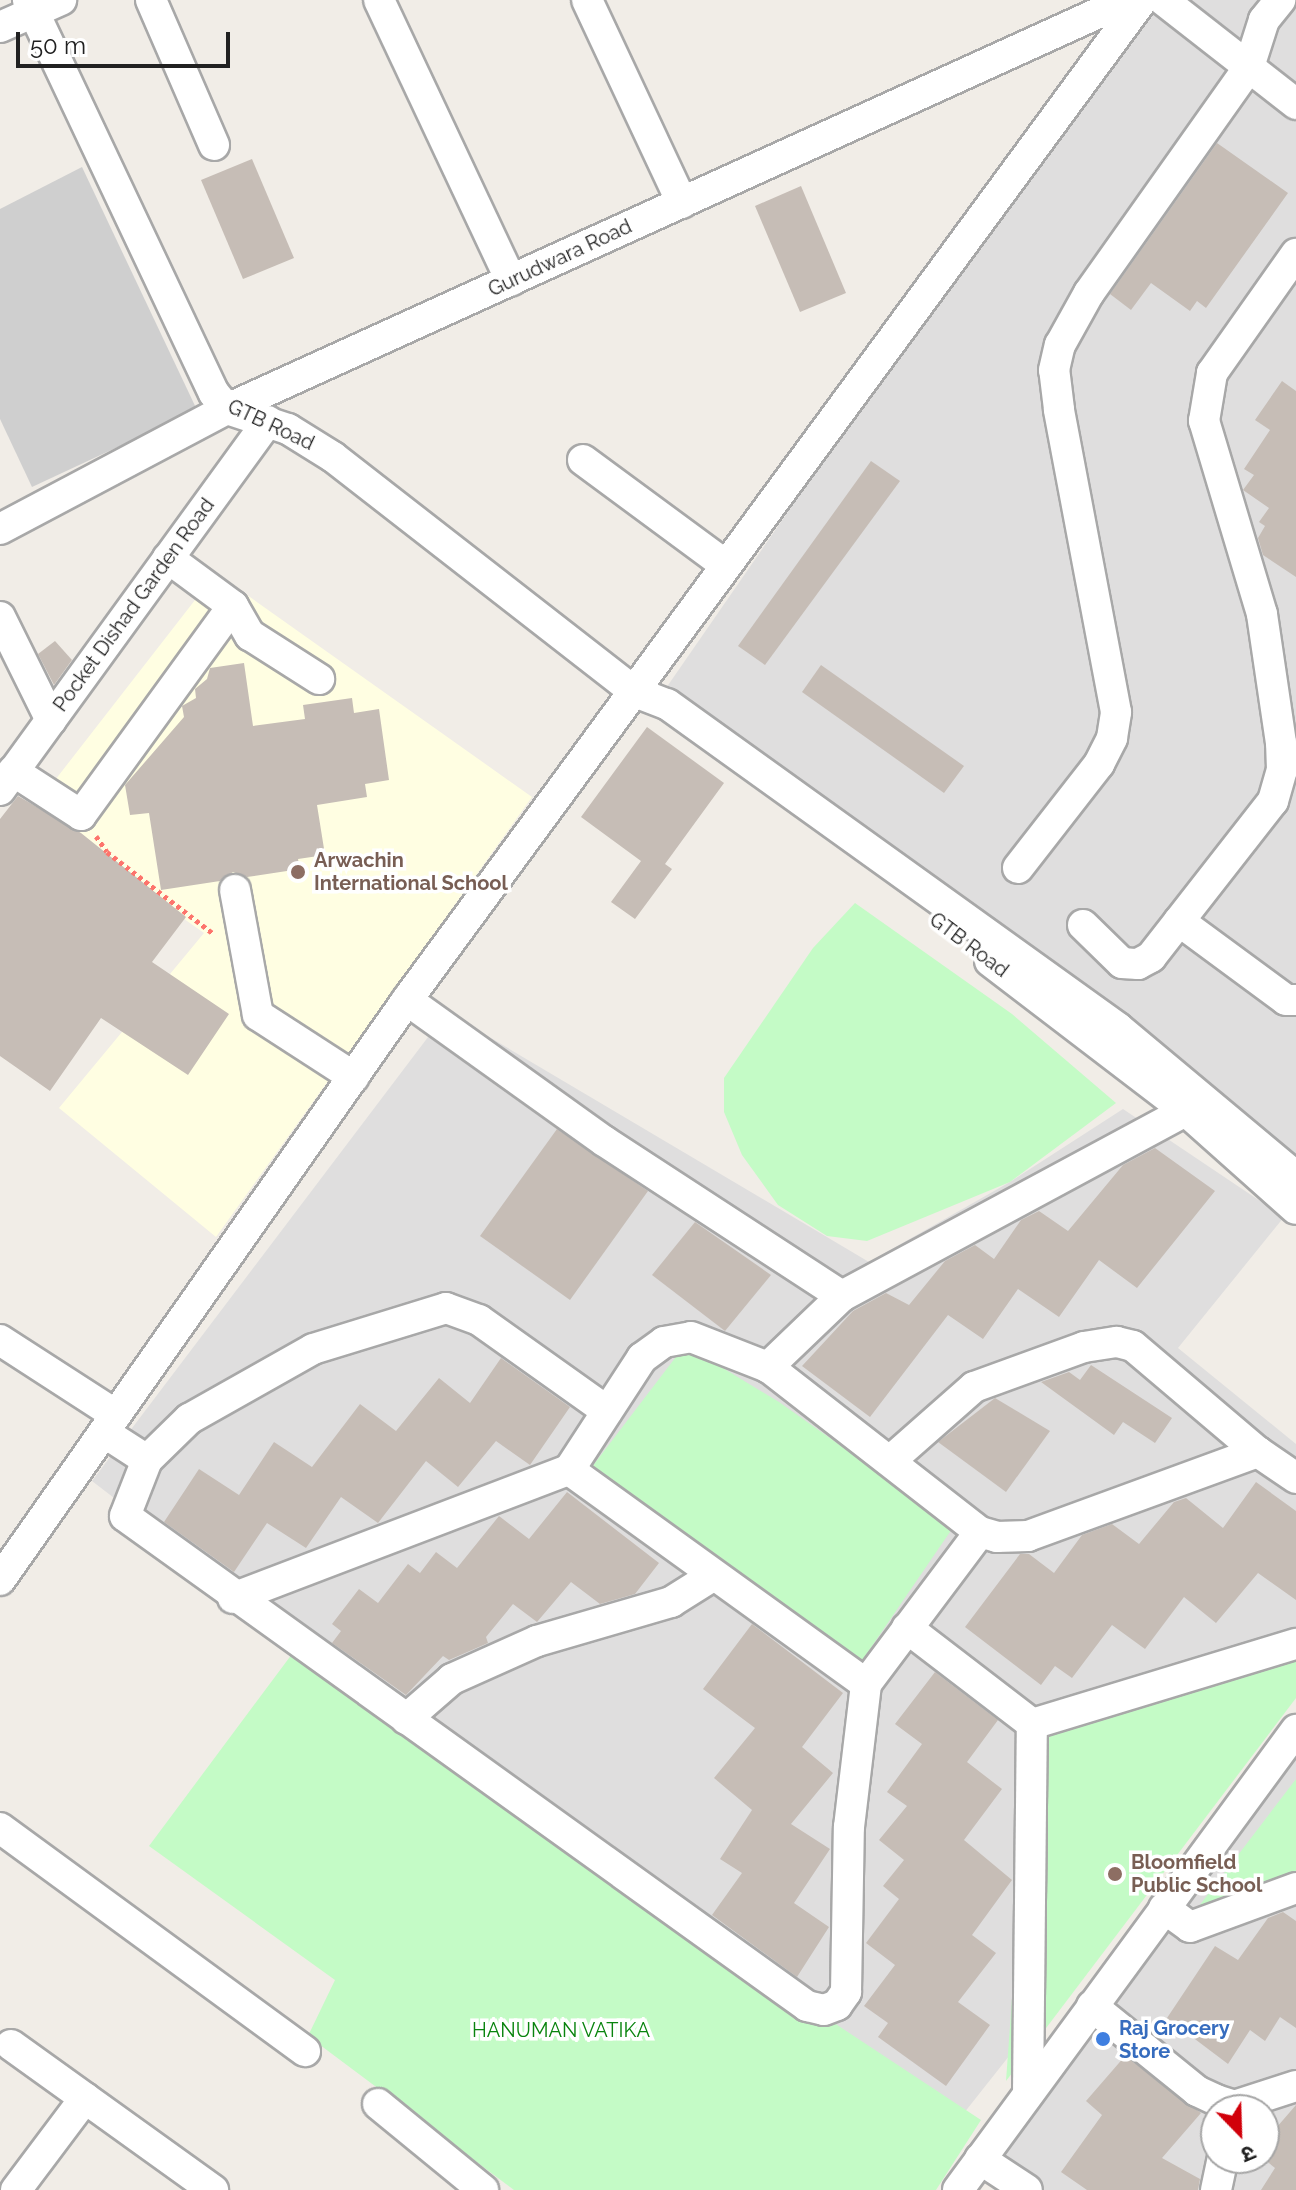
<!DOCTYPE html>
<html>
<head>
<meta charset="utf-8">
<style>
	body { margin:0 }
	#map { position:relative; width:1296px; height:2190px; overflow:hidden; background:#f1ede7; font-family:Raleway,"Noto Sans Devanagari",sans-serif }
	div>[style] { position:absolute }
	[style*='--x'] { left:calc(var(--x)*1px); top:calc(var(--y)*1px); width:calc(var(--w)*1px); rotate:calc(var(--a)*1deg) }
	.residential>* { inset:0; background:#dfdede }
	.education>* { inset:0; background:#fffee2 }
	.religious>* { inset:0; background:#cfcfcf }
	.park>* { inset:0; background:#c4fbc6 }
	.building>* { inset:0; background:#c6bdb6 }
	.path>* { height:5px; margin-top:-2.5px; transform-origin:0; background:repeating-linear-gradient(90deg,#fd746c 0 4px,transparent 0 8px) }
	.roads { filter:drop-shadow(2px 0 #a8a8a8) drop-shadow(-2px 0 #a8a8a8) drop-shadow(0 2px #a8a8a8) drop-shadow(0 -2px #a8a8a8) }
	.minor>* { height:30px; margin:-15px; padding:0 15px; transform-origin:15px; border-radius:15px; background:#fff }
	.dots>* { width:22px; height:22px; translate:-50% -50%; box-sizing:border-box; border:4px solid #fff; border-radius:50% }
	span { translate:-50% -50%; white-space:nowrap; text-align:center; line-height:1.15; -webkit-text-stroke:7px #fff; paint-order:stroke }
	.street-label { font-size:20px; color:#212121 }
	.education-label { font-size:20px; color:#785e54; font-weight:700 }
	.left { translate:0 -50%; text-align:left }
	.shop-label { font-size:20px; color:#366cbe; font-weight:700 }
	.park-label { font-size:20px; color:#09840e }
	.north { position:absolute; left:1200px; top:2094px; width:80px; height:80px; box-sizing:border-box; background:#fff; border:2px solid #a6a6a6; border-radius:50%; rotate:157deg; font-size:22px; font-weight:700; line-height:32px; text-align:center; color:#212121 }
	.north::after { content:''; display:block; margin:auto; width:28px; height:36px; background:#d1000a; clip-path:polygon(50% 0,100% 100%,50% 72%,0 100%) }
	.scale { position:absolute; left:16px; top:32px; width:214px; height:36px; box-sizing:border-box; border:4px solid #212121; border-top:0; padding-left:10px; font-size:24px; line-height:28px; white-space:nowrap; color:#212121; -webkit-text-stroke:6px #fff; paint-order:stroke }
</style>
</head>
<body>
<div id="map">
	<div class="residential">
		<i style="clip-path:polygon(1142px 0,1296px 0,1296px 1165px,664px 691px)"></i>
		<i style="clip-path:polygon(447px 1012px,869px 1262px,1010px 1182px,1123px 1109px,1284px 1217px,1178px 1348px,1296px 1444px,1296px 1693px,945px 2137px,92px 1481px)"></i>
		<i style="clip-path:polygon(evenodd,1296px 1725px,1296px 2190px,1025px 2190px,980px 2159px,1296px 1725px,1216px 2110px,1264px 2110px,1264px 2158px,1216px 2158px,1216px 2110px)"></i>
	</div>
	<div class="education">
		<i style="clip-path:polygon(216px 573px,532px 797px,216px 1237px,59px 1108px,204px 933px,31px 811px)"></i>
	</div>
	<div class="religious">
		<i style="clip-path:polygon(82px 167px,197px 410px,32px 487px,0 419px,0 209px)"></i>
	</div>
	<div class="park">
		<i style="clip-path:polygon(855px 903px,1012px 1014px,1116px 1103px,1010px 1182px,867px 1241px,827px 1236px,778px 1205px,742px 1155px,724px 1112px,724px 1078px,813px 948px)"></i>
		<i style="clip-path:polygon(685px 1345px,779px 1402px,954px 1526px,859px 1665px,588px 1472px)"></i>
		<i style="clip-path:polygon(1296px 1639px,1296px 1698px,1006px 2081px,1032px 1724px)"></i>
		<i style="clip-path:polygon(295px 1650px,660px 1908px,981px 2120px,936px 2190px,514px 2190px,308px 2036px,335px 1980px,149px 1846px)"></i>
		<i style="clip-path:polygon(1296px 1779px,1296px 1875px,1196px 1910px)"></i>
	</div>
	<div class="building">
		<i style="clip-path:polygon(1217px 143px,1288px 193px,1206px 308px,1197px 301px,1190px 311px,1151px 283px,1131px 310px,1110px 294px)"></i>
		<i style="clip-path:polygon(252px 159px,294px 258px,243px 279px,201px 180px)"></i>
		<i style="clip-path:polygon(801px 186px,846px 293px,800px 312px,755px 206px)"></i>
		<i style="clip-path:polygon(1282px 381px,1296px 391px,1296px 577px,1263px 555px,1258px 538px,1265px 526px,1259px 522px,1269px 508px,1243px 490px,1254px 475px,1244px 469px,1270px 430px,1255px 420px)"></i>
		<i style="clip-path:polygon(871px 461px,900px 481px,765px 665px,738px 646px)"></i>
		<i style="clip-path:polygon(55px 641px,72px 660px,54px 685px,38px 654px)"></i>
		<i style="clip-path:polygon(244px 663px,253px 726px,305px 719px,303px 705px,352px 698px,354px 713px,379px 709px,389px 780px,365px 784px,367px 797px,317px 805px,325px 855px,298px 859px,300px 869px,247px 877px,233px 872px,220px 881px,161px 890px,149px 813px,130px 815px,125px 785px,184px 717px,182px 706px,196px 698px,195px 689px,207px 679px,210px 668px)"></i>
		<i style="clip-path:polygon(821px 665px,964px 766px,944px 793px,802px 692px)"></i>
		<i style="clip-path:polygon(647px 727px,724px 783px,665px 864px,672px 869px,635px 919px,611px 902px,641px 861px,581px 817px)"></i>
		<i style="clip-path:polygon(18px 796px,81px 833px,186px 917px,152px 962px,229px 1014px,188px 1075px,101px 1018px,50px 1091px,0 1056px,0 819px)"></i>
		<i style="clip-path:polygon(557px 1129px,648px 1191px,570px 1300px,480px 1236px)"></i>
		<i style="clip-path:polygon(1155px 1148px,1215px 1191px,1137px 1288px,1099px 1260px,1059px 1317px,1018px 1289px,983px 1339px,948px 1315px,870px 1417px,802px 1366px,853px 1311px,886px 1293px,909px 1305px,945px 1261px,975px 1245px,994px 1259px,1021px 1220px,1039px 1211px,1068px 1231px,1123px 1165px)"></i>
		<i style="clip-path:polygon(695px 1222px,771px 1275px,725px 1331px,652px 1275px)"></i>
		<i style="clip-path:polygon(501px 1358px,570px 1407px,530px 1465px,496px 1441px,458px 1487px,426px 1461px,378px 1523px,341px 1497px,306px 1548px,267px 1523px,234px 1572px,164px 1522px,199px 1469px,239px 1495px,274px 1442px,312px 1467px,360px 1404px,396px 1431px,439px 1378px,470px 1403px)"></i>
		<i style="clip-path:polygon(1091px 1365px,1172px 1418px,1155px 1443px,1123px 1422px,1114px 1435px,1041px 1382px,1069px 1372px,1080px 1380px)"></i>
		<i style="clip-path:polygon(995px 1398px,1050px 1431px,1006px 1492px,938px 1442px)"></i>
		<i style="clip-path:polygon(1256px 1482px,1296px 1511px,1296px 1600px,1258px 1573px,1216px 1623px,1184px 1597px,1145px 1649px,1112px 1625px,1072px 1678px,1055px 1666px,1041px 1685px,965px 1627px,1020px 1554px,1029px 1554px,1054px 1573px,1082px 1535px,1112px 1524px,1139px 1544px,1174px 1502px,1186px 1498px,1223px 1528px)"></i>
		<i style="clip-path:polygon(567px 1492px,659px 1563px,635px 1594px,600px 1604px,571px 1582px,537px 1622px,513px 1604px,486px 1637px,488px 1643px,449px 1660px,443px 1656px,406px 1695px,332px 1643px,341px 1631px,332px 1624px,359px 1589px,378px 1603px,408px 1564px,420px 1573px,436px 1552px,457px 1568px,499px 1516px,529px 1539px)"></i>
		<i style="clip-path:polygon(752px 1624px,843px 1693px,802px 1747px,833px 1773px,791px 1824px,830px 1849px,794px 1903px,829px 1927px,797px 1977px,712px 1915px,742px 1873px,720px 1859px,752px 1810px,714px 1778px,755px 1728px,703px 1689px)"></i>
		<i style="clip-path:polygon(935px 1672px,998px 1720px,967px 1762px,1002px 1789px,964px 1840px,1012px 1880px,972px 1935px,996px 1953px,958px 2002px,990px 2025px,946px 2086px,878px 2037px,888px 2023px,864px 2006px,895px 1965px,866px 1943px,899px 1899px,883px 1886px,904px 1860px,879px 1840px,907px 1806px,887px 1792px,922px 1744px,895px 1724px)"></i>
		<i style="clip-path:polygon(1283px 1912px,1296px 1921px,1296px 2028px,1280px 2017px,1265px 2041px,1250px 2030px,1228px 2064px,1167px 2018px,1215px 1946px,1238px 1960px,1268px 1918px)"></i>
		<i style="clip-path:polygon(1125px 2056px,1201px 2113px,1162px 2158px,1200px 2179px,1198px 2190px,1087px 2190px,1061px 2172px,1102px 2115px,1086px 2101px)"></i>
		<i style="clip-path:polygon(1296px 2105px,1296px 2190px,1261px 2190px,1275px 2168px,1264px 2159px,1264px 2142px)"></i>
	</div>
	<div class="path">
		<i style="--x:96;--y:836;--w:19;--a:55"></i>
		<i style="--x:107;--y:852;--w:135;--a:37.5"></i>
	</div>
	<div class="roads">
		<div class="minor">
			<i style="--x:28;--y:0;--w:435;--a:64.7"></i>
			<i style="--x:214;--y:393;--w:21;--a:51"></i>
			<i style="--x:227;--y:409;--w:64;--a:18.2"></i>
			<i style="--x:288;--y:429;--w:53;--a:31.9"></i>
			<i style="--x:333;--y:457;--w:383;--a:37.9"></i>
			<i style="--x:635;--y:692;--w:34;--a:21"></i>
			<i style="--x:667;--y:704;--w:555;--a:35.69"></i>
			<i style="--x:1118;--y:1028;--w:232;--a:39.9"></i>
			<i style="--x:151;--y:0;--w:158;--a:66.5"></i>
			<i style="--x:379;--y:0;--w:310;--a:64.8"></i>
			<i style="--x:587;--y:0;--w:224;--a:64.9"></i>
			<i style="--x:1163;--y:0;--w:169;--a:38"></i>
			<i style="--x:0;--y:27;--w:67;--a:-23.9"></i>
			<i style="--x:583;--y:460;--w:175;--a:36.4"></i>
			<i style="--x:0;--y:529;--w:257;--a:-27.9"></i>
			<i style="--x:227;--y:409;--w:989;--a:-24.44"></i>
			<i style="--x:168;--y:558;--w:81;--a:36.4"></i>
			<i style="--x:233;--y:606;--w:34;--a:60"></i>
			<i style="--x:250;--y:635;--w:82;--a:32.5"></i>
			<i style="--x:0;--y:617;--w:115;--a:63.7"></i>
			<i style="--x:13;--y:771;--w:81;--a:32.9"></i>
			<i style="--x:81;--y:815;--w:258;--a:-54"></i>
			<i style="--x:0;--y:790;--w:456;--a:-54"></i>
			<i style="--x:1018;--y:868;--w:132;--a:-52.1"></i>
			<i style="--x:1099;--y:764;--w:29;--a:-63"></i>
			<i style="--x:1112;--y:738;--w:26;--a:-81"></i>
			<i style="--x:1116;--y:712;--w:308;--a:-100.7"></i>
			<i style="--x:1059;--y:409;--w:39;--a:-97"></i>
			<i style="--x:1054;--y:370;--w:26;--a:-77"></i>
			<i style="--x:1060;--y:345;--w:60;--a:-60.9"></i>
			<i style="--x:1089;--y:293;--w:277;--a:-54.7"></i>
			<i style="--x:1249;--y:67;--w:49;--a:-72.3"></i>
			<i style="--x:1264;--y:20;--w:26;--a:-51"></i>
			<i style="--x:235;--y:890;--w:127;--a:79.6"></i>
			<i style="--x:258;--y:1015;--w:114;--a:32.9"></i>
			<i style="--x:1179;--y:921;--w:133;--a:36.4"></i>
			<i style="--x:1286;--y:1000;--w:10;--a:0"></i>
			<i style="--x:1083;--y:925;--w:54;--a:44.3"></i>
			<i style="--x:1122;--y:963;--w:16;--a:4"></i>
			<i style="--x:1138;--y:964;--w:15;--a:-28"></i>
			<i style="--x:1151;--y:957;--w:198;--a:-52"></i>
			<i style="--x:1273;--y:801;--w:32;--a:-74"></i>
			<i style="--x:1282;--y:770;--w:27;--a:-92"></i>
			<i style="--x:1281;--y:743;--w:130;--a:-98.4"></i>
			<i style="--x:1262;--y:614;--w:202;--a:-106.7"></i>
			<i style="--x:1204;--y:421;--w:49;--a:-80.5"></i>
			<i style="--x:1212;--y:373;--w:146;--a:-54.8"></i>
			<i style="--x:990;--y:961;--w:247;--a:37.4"></i>
			<i style="--x:1186;--y:1111;--w:147;--a:41.7"></i>
			<i style="--x:407;--y:1000;--w:242;--a:35.6"></i>
			<i style="--x:604;--y:1141;--w:284;--a:33.1"></i>
			<i style="--x:842;--y:1296;--w:103;--a:136.2"></i>
			<i style="--x:842;--y:1296;--w:391;--a:-28.3"></i>
			<i style="--x:1186;--y:1111;--w:18;--a:-49"></i>
			<i style="--x:0;--y:1340;--w:138;--a:32.9"></i>
			<i style="--x:105;--y:1433;--w:50;--a:32.7"></i>
			<i style="--x:147;--y:1460;--w:59;--a:-44.3"></i>
			<i style="--x:189;--y:1419;--w:142;--a:-29.4"></i>
			<i style="--x:313;--y:1349;--w:139;--a:-17.1"></i>
			<i style="--x:446;--y:1308;--w:35;--a:20"></i>
			<i style="--x:479;--y:1320;--w:157;--a:35.4"></i>
			<i style="--x:147;--y:1460;--w:60;--a:111.4"></i>
			<i style="--x:125;--y:1516;--w:840;--a:35.7"></i>
			<i style="--x:807;--y:2006;--w:17;--a:13"></i>
			<i style="--x:824;--y:2010;--w:14;--a:-21"></i>
			<i style="--x:837;--y:2005;--w:16;--a:-55"></i>
			<i style="--x:846;--y:1992;--w:165;--a:-89"></i>
			<i style="--x:849;--y:1827;--w:144;--a:-83.2"></i>
			<i style="--x:890;--y:1461;--w:112;--a:-41.4"></i>
			<i style="--x:974;--y:1387;--w:117;--a:-20"></i>
			<i style="--x:1084;--y:1347;--w:33;--a:-9"></i>
			<i style="--x:1117;--y:1342;--w:16;--a:14"></i>
			<i style="--x:1133;--y:1346;--w:164;--a:40.3"></i>
			<i style="--x:980;--y:1532;--w:190;--a:126.9"></i>
			<i style="--x:866;--y:1684;--w:366;--a:-144.2"></i>
			<i style="--x:569;--y:1470;--w:134;--a:-56.9"></i>
			<i style="--x:642;--y:1358;--w:27;--a:-36"></i>
			<i style="--x:664;--y:1342;--w:27;--a:-10"></i>
			<i style="--x:691;--y:1337;--w:83;--a:21.3"></i>
			<i style="--x:768;--y:1367;--w:269;--a:37.9"></i>
			<i style="--x:980;--y:1532;--w:18;--a:16"></i>
			<i style="--x:997;--y:1537;--w:31;--a:-2"></i>
			<i style="--x:1028;--y:1536;--w:245;--a:-20.1"></i>
			<i style="--x:1258;--y:1452;--w:46;--a:34.4"></i>
			<i style="--x:0;--y:1580;--w:709;--a:-54.94"></i>
			<i style="--x:407;--y:1000;--w:1241;--a:-53.68"></i>
			<i style="--x:233;--y:1598;--w:360;--a:-20.9"></i>
			<i style="--x:907;--y:1628;--w:158;--a:37.5"></i>
			<i style="--x:1032;--y:1724;--w:276;--a:-16.9"></i>
			<i style="--x:406;--y:1719;--w:61;--a:-41"></i>
			<i style="--x:452;--y:1679;--w:93;--a:-24.1"></i>
			<i style="--x:537;--y:1641;--w:140;--a:-16.2"></i>
			<i style="--x:671;--y:1602;--w:47;--a:-32"></i>
			<i style="--x:0;--y:1828;--w:378;--a:36.2"></i>
			<i style="--x:1164;--y:1908;--w:32;--a:36"></i>
			<i style="--x:1190;--y:1927;--w:113;--a:-20.2"></i>
			<i style="--x:1092;--y:2006;--w:135;--a:39"></i>
			<i style="--x:1197;--y:2091;--w:21;--a:25"></i>
			<i style="--x:1216;--y:2100;--w:19;--a:18"></i>
			<i style="--x:1234;--y:2106;--w:65;--a:-17.9"></i>
			<i style="--x:11;--y:2045;--w:249;--a:35.7"></i>
			<i style="--x:1028;--y:2093;--w:369;--a:-89.4"></i>
			<i style="--x:378;--y:2104;--w:136;--a:39.3"></i>
			<i style="--x:980;--y:2159;--w:56;--a:33.4"></i>
			<i style="--x:16;--y:2190;--w:115;--a:-53.1"></i>
			<i style="--x:958;--y:2190;--w:571;--a:-53.69"></i>
			<i style="--x:1216;--y:2190;--w:33;--a:-78"></i>
		</div>
	</div>
	<div class="dots">
		<i style="left:298px;top:872px;background:#8d6e63"></i>
		<i style="left:1115px;top:1874px;background:#8d6e63"></i>
		<i style="left:1103px;top:2039px;background:#3f7fe0"></i>
	</div>
	<div class="street-label">
		<span style="left:560px;top:258px;rotate:-25deg">Gurudwara Road</span>
		<span style="left:271px;top:425px;rotate:25deg">GTB Road</span>
		<span style="left:134px;top:605px;rotate:-54deg">Pocket Dishad Garden Road</span>
		<span style="left:969px;top:945px;rotate:37deg">GTB Road</span>
	</div>
	<div class="education-label">
		<span class="left" style="left:314px;top:872px">Arwachin<br>International School</span>
		<span class="left" style="left:1131px;top:1874px">Bloomfield<br>Public School</span>
	</div>
	<div class="shop-label">
		<span class="left" style="left:1119px;top:2040px">Raj Grocery<br>Store</span>
	</div>
	<div class="park-label">
		<span style="left:561px;top:2030px">HANUMAN VATIKA</span>
	</div>
	<div class="north">उ</div>
	<div class="scale">50 m</div>
</div>
</body>
</html>
